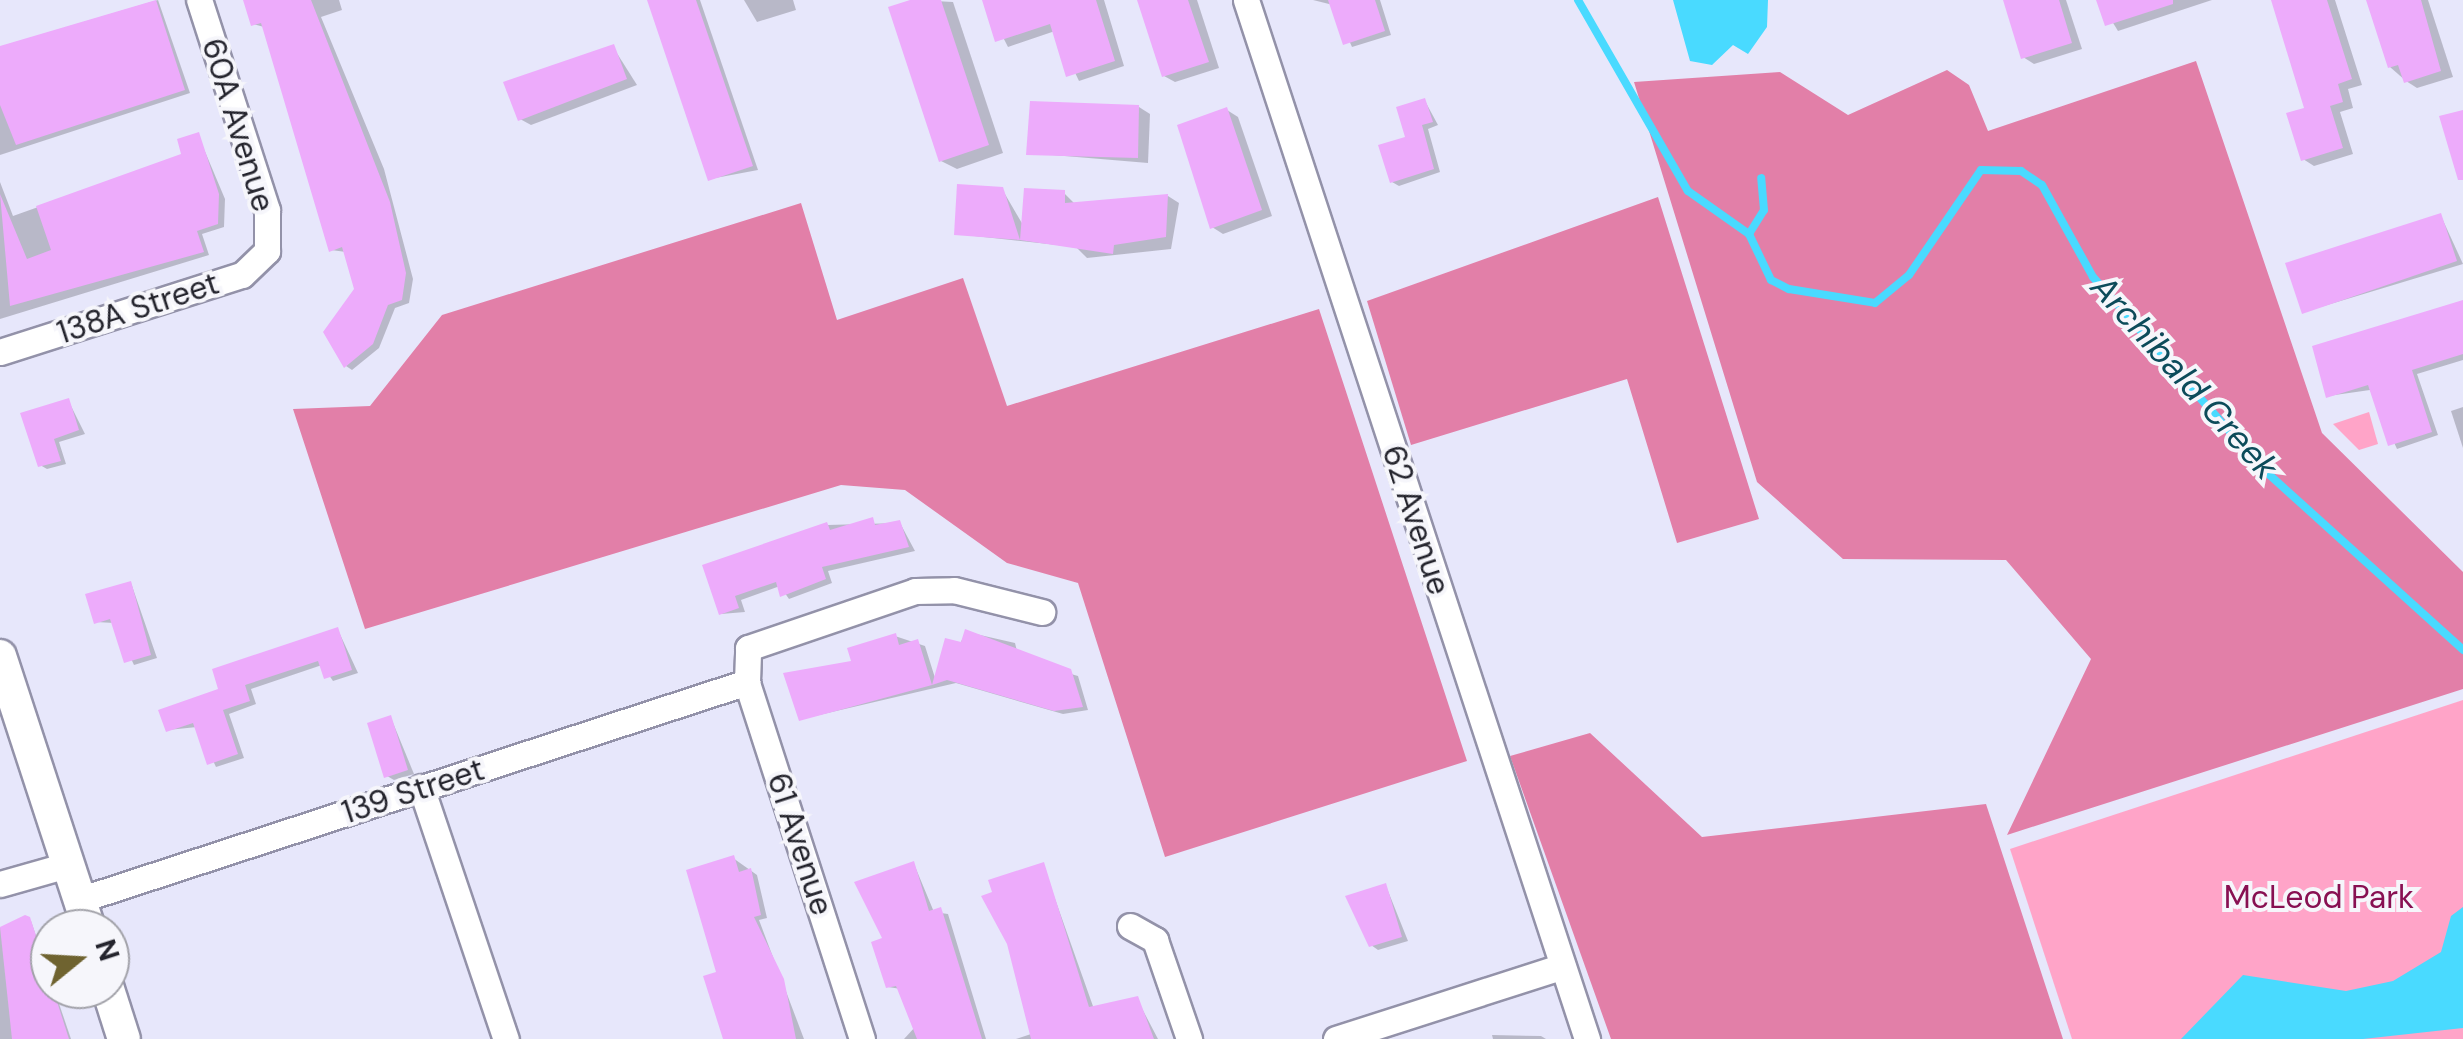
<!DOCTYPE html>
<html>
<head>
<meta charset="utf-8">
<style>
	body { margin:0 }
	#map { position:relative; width:2463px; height:1039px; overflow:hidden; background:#e7e7fb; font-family:"DM Sans",sans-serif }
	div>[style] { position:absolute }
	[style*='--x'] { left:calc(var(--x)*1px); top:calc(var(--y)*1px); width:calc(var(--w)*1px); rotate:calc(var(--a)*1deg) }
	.green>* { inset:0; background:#ffa4c8 }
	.forest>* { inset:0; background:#e27fa8 }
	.water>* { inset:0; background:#49daff }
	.shadow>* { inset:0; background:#0003 }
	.stream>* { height:8px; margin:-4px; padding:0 4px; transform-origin:4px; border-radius:4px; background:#49daff }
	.building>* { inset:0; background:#edabfb }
	.roads { filter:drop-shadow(2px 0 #9392a9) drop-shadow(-2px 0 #9392a9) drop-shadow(0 2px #9392a9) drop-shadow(0 -2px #9392a9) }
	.minor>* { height:25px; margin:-12.5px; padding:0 12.5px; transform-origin:12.5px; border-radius:12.5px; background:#fff }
	.tertiary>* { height:32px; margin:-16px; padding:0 16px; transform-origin:16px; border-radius:16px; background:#fff }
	span { translate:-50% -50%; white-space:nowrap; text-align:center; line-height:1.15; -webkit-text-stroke:8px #f6f6fb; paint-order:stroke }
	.street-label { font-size:32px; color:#24242d }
	.park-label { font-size:32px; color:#881052 }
	.water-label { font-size:35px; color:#0c4b5a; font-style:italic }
	.north { position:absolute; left:30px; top:909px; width:100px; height:100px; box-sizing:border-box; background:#f6f6fb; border:2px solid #a2a2a9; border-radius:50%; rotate:72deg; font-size:28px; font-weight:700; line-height:40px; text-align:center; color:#24242d }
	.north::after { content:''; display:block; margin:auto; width:35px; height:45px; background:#6f6330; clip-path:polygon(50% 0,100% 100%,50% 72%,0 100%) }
</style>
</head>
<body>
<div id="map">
	<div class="green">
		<i style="clip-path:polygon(2369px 412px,2378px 444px,2359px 450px,2333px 424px)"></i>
		<i style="clip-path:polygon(2463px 700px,2463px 1039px,2072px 1039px,2010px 849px)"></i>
	</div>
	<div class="forest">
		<i style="clip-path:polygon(2196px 61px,2322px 433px,2463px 572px,2463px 689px,2007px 835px,2091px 659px,2006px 560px,1843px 559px,1757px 482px,1634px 82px,1780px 72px,1848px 115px,1947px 70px,1969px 85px,1988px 131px)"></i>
		<i style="clip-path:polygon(1658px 197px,1759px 519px,1677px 543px,1627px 379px,1411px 445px,1367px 301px)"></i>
		<i style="clip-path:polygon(801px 203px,837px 320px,963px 278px,1007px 406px,1319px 309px,1467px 761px,1165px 857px,1078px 583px,1007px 563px,905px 490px,841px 485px,365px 629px,293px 409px,370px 406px,442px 315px)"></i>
		<i style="clip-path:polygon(1590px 733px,1702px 837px,1986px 804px,2063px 1039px,1611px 1039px,1510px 756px)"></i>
	</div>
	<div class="water">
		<i style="clip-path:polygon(1673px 0,1768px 0,1767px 27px,1748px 54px,1733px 45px,1712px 65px,1690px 61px)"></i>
		<i style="clip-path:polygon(2463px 907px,2463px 1028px,2363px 1039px,2181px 1039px,2243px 975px,2346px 991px,2393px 981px,2441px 952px,2451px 916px)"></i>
	</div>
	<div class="shadow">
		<i style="clip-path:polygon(158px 0,190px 93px,0 155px,0 47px)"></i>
		<i style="clip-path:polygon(245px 0,339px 0,342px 10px,321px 17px,384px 169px,413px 279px,409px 303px,395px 308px,379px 348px,352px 370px,346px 366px,357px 289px,346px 252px,331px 250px,264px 27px,253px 24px)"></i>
		<i style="clip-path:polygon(648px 0,700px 0,758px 170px,710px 179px)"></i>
		<i style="clip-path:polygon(744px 0,793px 0,796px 10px,757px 22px)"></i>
		<i style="clip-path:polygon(917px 0,953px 2px,1003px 153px,957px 169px,941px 161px)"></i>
		<i style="clip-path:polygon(984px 0,1104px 0,1124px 66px,1079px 81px,1055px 31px,1008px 47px)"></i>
		<i style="clip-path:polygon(1139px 0,1197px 0,1219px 68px,1175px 82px,1164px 76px)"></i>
		<i style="clip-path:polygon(1313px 0,1380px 0,1391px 35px,1352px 47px,1333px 5px)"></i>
		<i style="clip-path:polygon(2004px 0,2066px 0,2082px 49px,2034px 64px,2023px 57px)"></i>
		<i style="clip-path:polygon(2099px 0,2212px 0,2118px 31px)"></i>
		<i style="clip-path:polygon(2273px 0,2335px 0,2362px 85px,2348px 89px,2353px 108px,2340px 112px,2353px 154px,2314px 166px,2303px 159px,2307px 109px)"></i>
		<i style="clip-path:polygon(2368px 0,2428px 0,2453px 77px,2417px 88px,2406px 81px,2390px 67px)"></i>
		<i style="clip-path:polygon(613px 47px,637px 85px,531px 125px,520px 119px)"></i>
		<i style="clip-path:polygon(1425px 101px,1438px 125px,1428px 129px,1440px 172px,1399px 186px,1392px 182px)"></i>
		<i style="clip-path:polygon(1139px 107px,1150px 114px,1148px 163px,1029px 153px)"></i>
		<i style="clip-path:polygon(1227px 110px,1238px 117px,1272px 216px,1223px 234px,1212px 227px)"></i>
		<i style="clip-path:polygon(198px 135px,225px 199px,224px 227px,202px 234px,209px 255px,0 319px,0 182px,13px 216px,184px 155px)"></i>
		<i style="clip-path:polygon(1002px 189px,1023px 225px,1064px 193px,1076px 205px,1168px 196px,1179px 203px,1171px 249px,1087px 258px,1076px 247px,956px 234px)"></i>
		<i style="clip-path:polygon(2441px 216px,2463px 264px,2304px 312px)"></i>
		<i style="clip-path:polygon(2463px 301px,2463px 360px,2417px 374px,2438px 435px,2397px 449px,2370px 390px,2328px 396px)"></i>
		<i style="clip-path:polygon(68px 400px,85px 434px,59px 442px,66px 464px,47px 469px,40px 465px)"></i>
		<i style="clip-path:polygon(2463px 407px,2463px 448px,2451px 411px)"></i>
		<i style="clip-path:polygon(900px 523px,915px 551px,828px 571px,832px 583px,789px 599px,780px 586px,741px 600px,745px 612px,721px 614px,705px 567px,827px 525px)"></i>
		<i style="clip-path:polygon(131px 583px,157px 658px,134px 665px,114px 623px,96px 622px)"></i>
		<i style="clip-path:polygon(338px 630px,358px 673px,333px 681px,322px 665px,251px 689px,256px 704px,229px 714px,244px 758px,216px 767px,197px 727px,168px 730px)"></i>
		<i style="clip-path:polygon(967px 632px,1015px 643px,1019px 659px,1078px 676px,1088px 710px,1063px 714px,956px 683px,802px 719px,895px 636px,925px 646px,936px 681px)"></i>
		<i style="clip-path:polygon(391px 718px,414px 774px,394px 780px,387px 776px)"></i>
		<i style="clip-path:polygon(733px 858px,757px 875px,767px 918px,759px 920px,804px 1039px,728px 1039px,720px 973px)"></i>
		<i style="clip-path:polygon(914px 864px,934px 912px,948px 914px,986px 1039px,904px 1039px,915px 1027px,901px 989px,888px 987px,886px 939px)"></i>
		<i style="clip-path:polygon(1043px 865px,1094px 1009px,1137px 999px,1158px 1039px,1016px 1039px,1031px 1034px)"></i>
		<i style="clip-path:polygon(1386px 886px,1408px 941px,1378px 950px,1371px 945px)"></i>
		<i style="clip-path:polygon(25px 918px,31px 921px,71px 1039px,0 1039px,0 928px)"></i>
		<i style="clip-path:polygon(1492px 1035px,1541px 1036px,1546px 1039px,1493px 1039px)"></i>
	</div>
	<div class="stream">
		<i style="--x:1578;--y:0;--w:220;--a:60.1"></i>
		<i style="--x:1688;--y:191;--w:75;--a:35.2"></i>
		<i style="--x:1749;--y:234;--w:51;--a:64.4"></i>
		<i style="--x:1771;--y:280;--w:20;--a:27"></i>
		<i style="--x:1789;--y:289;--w:87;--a:9.2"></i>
		<i style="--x:1875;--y:303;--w:44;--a:-39.5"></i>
		<i style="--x:1909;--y:275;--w:127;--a:-55.6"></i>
		<i style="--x:1981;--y:170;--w:40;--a:1.4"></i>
		<i style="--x:2021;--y:171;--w:25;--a:34"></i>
		<i style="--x:2042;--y:185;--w:105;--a:61"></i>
		<i style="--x:2093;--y:277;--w:256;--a:48.5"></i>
		<i style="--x:2263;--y:469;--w:270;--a:42.1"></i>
		<i style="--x:1749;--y:234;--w:28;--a:-58"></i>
		<i style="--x:1764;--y:210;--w:32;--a:-95"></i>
	</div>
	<div class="building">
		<i style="clip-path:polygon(156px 0,185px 90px,16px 145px,0 105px,0 46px)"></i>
		<i style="clip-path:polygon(243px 0,311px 0,390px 202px,406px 273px,402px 300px,388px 305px,373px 344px,344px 368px,323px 332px,354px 289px,342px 247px,329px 252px,261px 23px,251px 26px)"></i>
		<i style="clip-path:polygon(647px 0,696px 0,753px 166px,708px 181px)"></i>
		<i style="clip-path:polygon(910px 0,941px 0,989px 145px,939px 162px,888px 7px)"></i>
		<i style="clip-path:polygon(982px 0,1096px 0,1115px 61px,1066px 77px,1050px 24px,995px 42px)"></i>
		<i style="clip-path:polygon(1137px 0,1188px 0,1209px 62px,1162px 77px)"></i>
		<i style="clip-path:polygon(1328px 0,1375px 0,1385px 31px,1343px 45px)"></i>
		<i style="clip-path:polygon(2003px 0,2059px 0,2072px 43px,2021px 59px)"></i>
		<i style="clip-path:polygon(2096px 0,2173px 0,2173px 4px,2105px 26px)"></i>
		<i style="clip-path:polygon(2271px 0,2327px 0,2352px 79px,2338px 84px,2343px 102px,2330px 106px,2343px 148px,2301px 161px,2286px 113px,2304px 108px)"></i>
		<i style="clip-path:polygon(2366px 0,2421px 0,2441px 71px,2404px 83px,2398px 65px,2388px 68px)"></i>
		<i style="clip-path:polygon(614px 44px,627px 79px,518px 121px,503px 82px)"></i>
		<i style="clip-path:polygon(1425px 98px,1433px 122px,1422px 125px,1434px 169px,1390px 183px,1378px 145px,1405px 137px,1396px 107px)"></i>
		<i style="clip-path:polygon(1030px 101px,1139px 105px,1138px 158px,1026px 155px)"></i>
		<i style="clip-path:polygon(1227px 107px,1262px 210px,1210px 229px,1177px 125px)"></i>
		<i style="clip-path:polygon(2463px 110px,2463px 180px,2458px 180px,2439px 116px)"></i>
		<i style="clip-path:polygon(199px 132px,219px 194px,218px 224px,197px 231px,204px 252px,10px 306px,0 194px,27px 259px,51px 250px,36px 206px,181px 154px,177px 139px)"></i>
		<i style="clip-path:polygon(957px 184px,1003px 187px,1020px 240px,954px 235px)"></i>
		<i style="clip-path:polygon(1024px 188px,1065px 190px,1065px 203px,1168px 194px,1166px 237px,1114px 245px,1113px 254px,1020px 240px)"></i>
		<i style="clip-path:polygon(2441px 213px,2457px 261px,2302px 314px,2285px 263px)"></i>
		<i style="clip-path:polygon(2463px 300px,2463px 354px,2412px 370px,2432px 432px,2388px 446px,2368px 385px,2326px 398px,2312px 346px)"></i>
		<i style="clip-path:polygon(69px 398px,79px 430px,54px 439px,61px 461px,38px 467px,20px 413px)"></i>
		<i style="clip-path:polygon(873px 517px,875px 525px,900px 520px,909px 547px,822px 567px,826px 579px,780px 597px,776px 582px,735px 596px,739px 608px,719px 615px,702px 565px,827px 522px,830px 530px)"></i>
		<i style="clip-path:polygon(131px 581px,151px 655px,124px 663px,110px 619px,94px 624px,85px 594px)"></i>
		<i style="clip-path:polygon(338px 627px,352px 670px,324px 679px,318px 661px,245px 685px,250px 701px,223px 710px,238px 754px,207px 765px,193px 723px,166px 732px,158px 710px,218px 689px,212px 669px)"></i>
		<i style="clip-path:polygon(965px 629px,1071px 669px,1083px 707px,1054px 711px,947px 680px,932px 685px,945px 638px,961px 642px)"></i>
		<i style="clip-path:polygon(896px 633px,899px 645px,918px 639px,932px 685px,799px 721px,783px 673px,851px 661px,847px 648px)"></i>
		<i style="clip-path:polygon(391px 715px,408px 770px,384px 778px,367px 723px)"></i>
		<i style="clip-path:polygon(734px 855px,739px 872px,751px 868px,761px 915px,754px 917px,784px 979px,796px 1039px,723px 1039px,703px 976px,716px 972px,686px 870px)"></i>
		<i style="clip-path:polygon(914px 861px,929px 911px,941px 907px,982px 1039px,917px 1039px,896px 986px,886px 988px,871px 942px,882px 938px,854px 882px)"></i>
		<i style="clip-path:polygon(1044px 862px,1089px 1007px,1138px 996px,1154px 1039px,1031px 1039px,1007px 944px,981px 896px,992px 892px,988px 880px)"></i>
		<i style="clip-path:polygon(1386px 883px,1402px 937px,1369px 947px,1345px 896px)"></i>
		<i style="clip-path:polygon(25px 915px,30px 917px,69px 1039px,12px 1039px,0 927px)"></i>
	</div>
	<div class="roads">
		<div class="minor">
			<i style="--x:1246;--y:0;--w:1094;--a:71.83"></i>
			<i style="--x:0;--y:352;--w:254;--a:-17.7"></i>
			<i style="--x:242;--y:275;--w:35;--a:-44"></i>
			<i style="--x:267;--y:251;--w:41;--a:-90"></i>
			<i style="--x:267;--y:210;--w:221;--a:-107.9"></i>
			<i style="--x:421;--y:787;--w:266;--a:71.4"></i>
			<i style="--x:0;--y:884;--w:70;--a:-15.8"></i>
			<i style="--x:79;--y:900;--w:703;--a:-18.07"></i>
			<i style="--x:1130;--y:926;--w:29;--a:29"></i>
			<i style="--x:1155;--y:940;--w:105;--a:71"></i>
			<i style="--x:862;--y:1039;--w:375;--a:-107.9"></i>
			<i style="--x:747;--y:682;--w:34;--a:-88"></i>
			<i style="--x:748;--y:648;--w:176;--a:-18.8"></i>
			<i style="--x:915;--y:591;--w:39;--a:-1"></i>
			<i style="--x:954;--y:590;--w:91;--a:14"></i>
			<i style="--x:1336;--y:1039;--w:238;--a:-17.8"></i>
		</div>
		<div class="tertiary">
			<i style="--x:0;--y:656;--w:287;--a:71.9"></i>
			<i style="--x:108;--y:989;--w:52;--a:72.3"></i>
		</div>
	</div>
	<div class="street-label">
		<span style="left:238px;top:125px;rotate:73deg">60A Avenue</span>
		<span style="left:138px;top:308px;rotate:-18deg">138A Street</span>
		<span style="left:1416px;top:520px;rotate:72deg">62 Avenue</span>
		<span style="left:413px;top:791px;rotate:-18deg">139 Street</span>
		<span style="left:800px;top:844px;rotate:72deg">61 Avenue</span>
	</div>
	<div class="park-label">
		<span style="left:2319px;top:897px">McLeod Park</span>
	</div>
	<div class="water-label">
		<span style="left:2185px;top:377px;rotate:48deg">Archibald Creek</span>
	</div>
	<div class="north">N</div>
</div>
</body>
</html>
